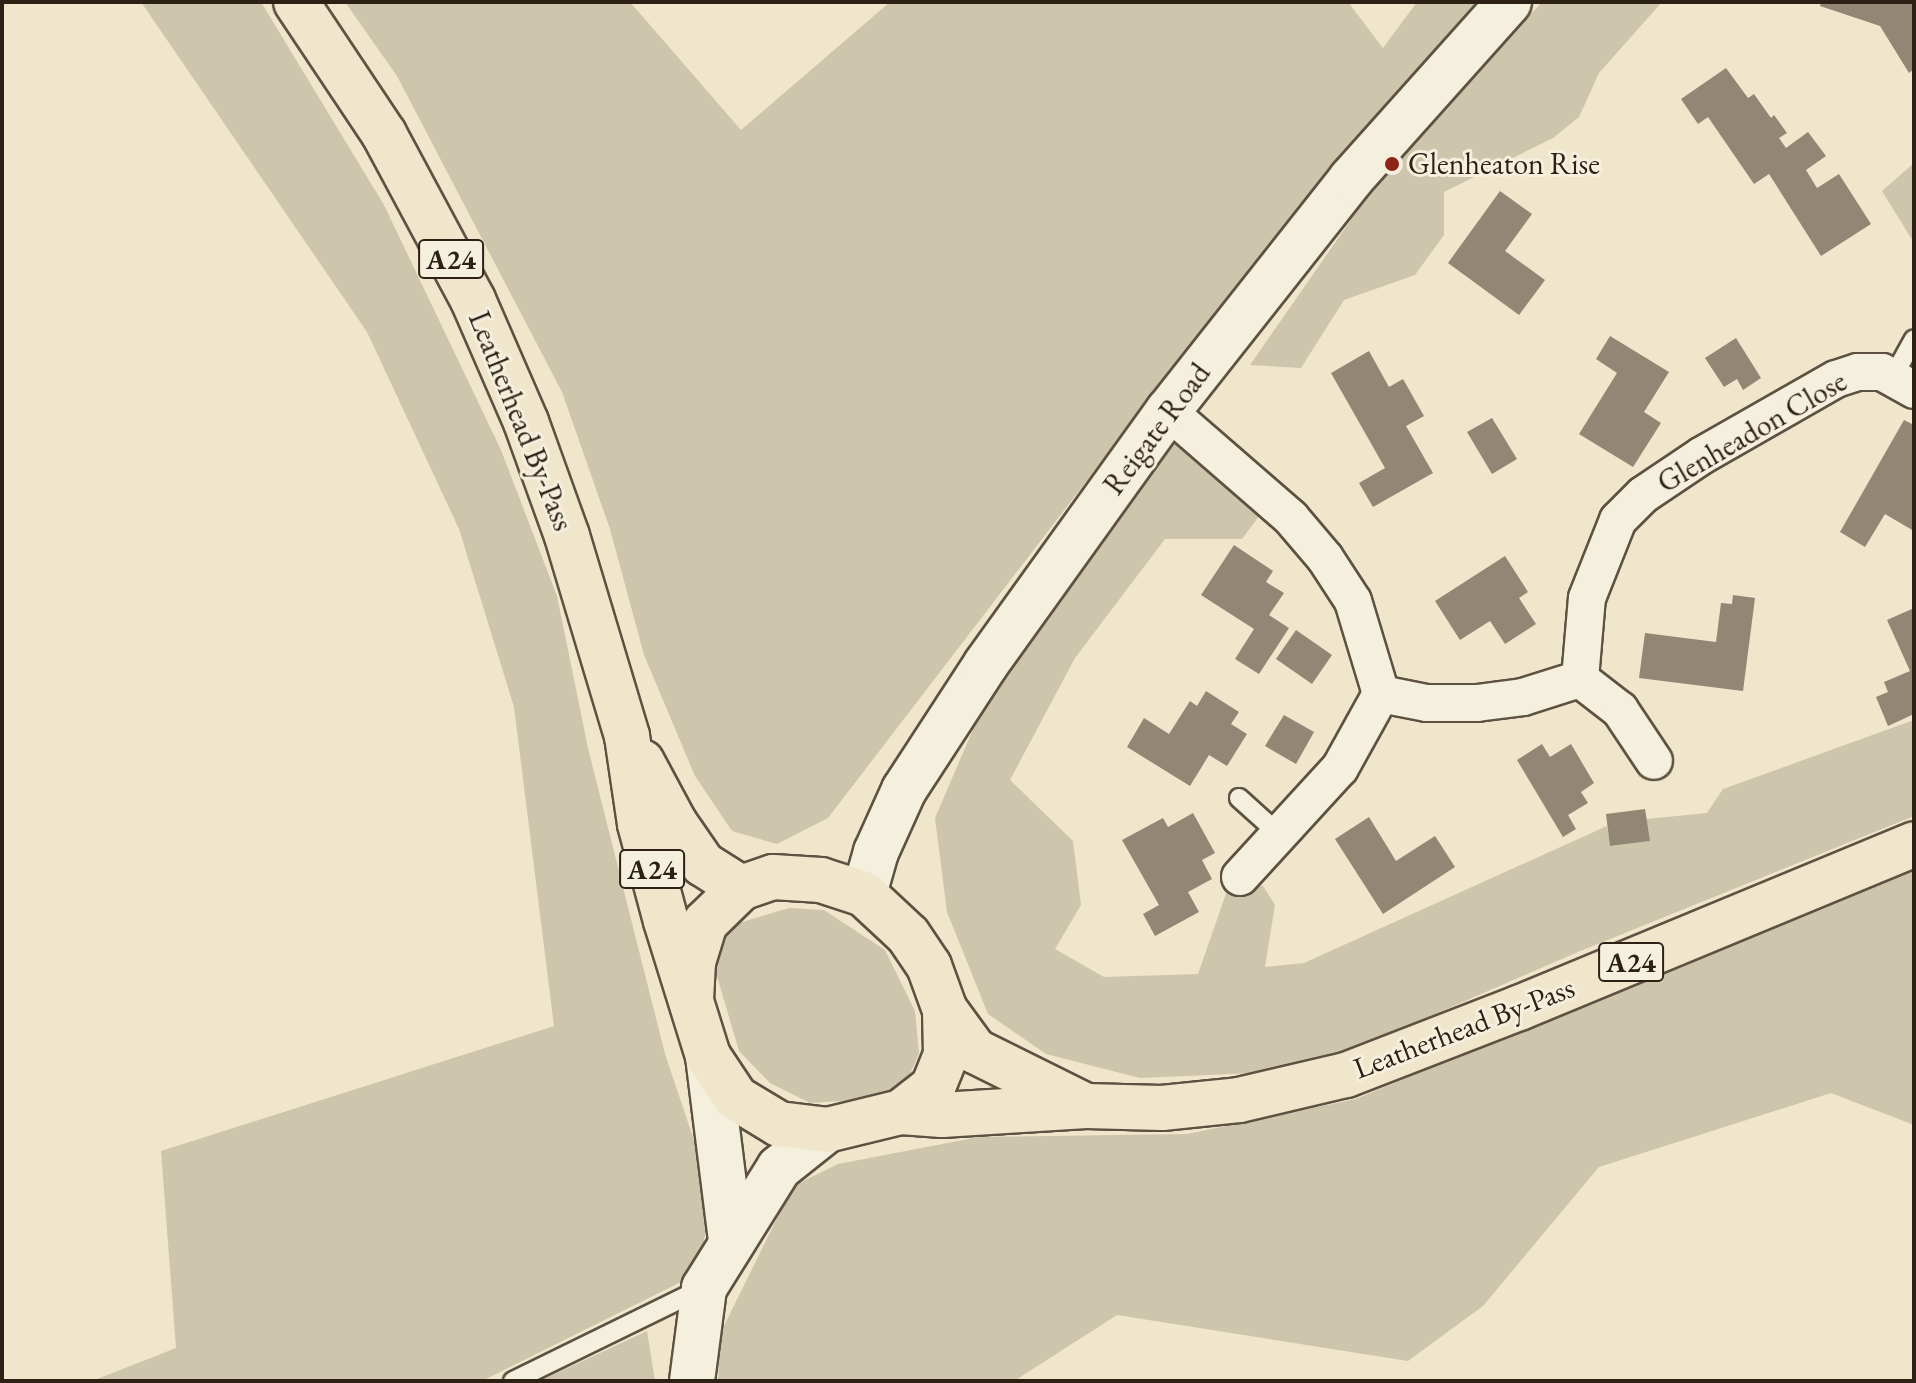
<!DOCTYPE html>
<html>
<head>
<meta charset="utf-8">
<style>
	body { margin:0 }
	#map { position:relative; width:1916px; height:1383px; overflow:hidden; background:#efe6cc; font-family:"EB Garamond",serif }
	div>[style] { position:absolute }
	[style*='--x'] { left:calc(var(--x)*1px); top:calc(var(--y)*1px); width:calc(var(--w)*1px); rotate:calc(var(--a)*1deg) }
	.green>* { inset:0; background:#cec5ad }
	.building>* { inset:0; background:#918774 }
	.roads { filter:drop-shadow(2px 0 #5d5242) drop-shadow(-2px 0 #5d5242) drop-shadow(0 2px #5d5242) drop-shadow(0 -2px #5d5242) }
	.service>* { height:18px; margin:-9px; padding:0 9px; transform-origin:9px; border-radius:9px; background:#f5efde }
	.minor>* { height:36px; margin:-18px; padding:0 18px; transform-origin:18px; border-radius:18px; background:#f5efde }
	.secondary>* { height:44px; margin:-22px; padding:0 22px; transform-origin:22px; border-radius:22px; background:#f5efde }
	.trunk>* { height:44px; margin:-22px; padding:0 22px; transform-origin:22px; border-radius:22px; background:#efe6cc }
	.dots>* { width:22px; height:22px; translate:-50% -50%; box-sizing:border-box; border:4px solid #f5efde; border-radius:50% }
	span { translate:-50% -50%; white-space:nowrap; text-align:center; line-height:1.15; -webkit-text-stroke:6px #f5efde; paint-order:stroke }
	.shield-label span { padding:2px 6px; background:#f5efde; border:2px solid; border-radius:6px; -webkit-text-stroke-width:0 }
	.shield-label { font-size:28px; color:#2c2114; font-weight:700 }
	.poi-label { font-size:30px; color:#2c2114 }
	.left { translate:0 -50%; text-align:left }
	.street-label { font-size:30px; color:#2c2114 }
	.frame { position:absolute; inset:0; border:4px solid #2c2114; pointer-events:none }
</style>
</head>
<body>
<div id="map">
	<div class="green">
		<i style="clip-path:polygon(141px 2px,261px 2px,384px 205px,501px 450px,557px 596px,588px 748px,665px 1054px,703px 1167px,710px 1212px,700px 1259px,679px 1283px,482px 1381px,92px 1381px,176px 1348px,161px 1151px,554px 1026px,514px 707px,459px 529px,367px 332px)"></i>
		<i style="clip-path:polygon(345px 2px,630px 2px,741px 130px,890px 2px,1348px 2px,1383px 48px,1417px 2px,1489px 2px,1411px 85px,1197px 337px,828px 818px,777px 844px,732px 831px,695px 776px,644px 655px,610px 529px,562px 392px,397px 76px)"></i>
		<i style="clip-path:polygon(1542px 2px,1662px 2px,1599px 73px,1579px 117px,1553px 138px,1444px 192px,1444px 235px,1415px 275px,1344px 300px,1301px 368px,1250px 365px,1364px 201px)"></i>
		<i style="clip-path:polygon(1914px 163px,1914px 243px,1882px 191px)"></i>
		<i style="clip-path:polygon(1171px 439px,1220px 467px,1259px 516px,1242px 539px,1165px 539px,1075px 658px,1010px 780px,1073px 841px,1081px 905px,1055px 949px,1104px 977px,1198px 974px,1229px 885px,1263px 886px,1275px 905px,1265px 967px,1304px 963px,1607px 826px,1611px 846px,1649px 841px,1646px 819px,1707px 813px,1723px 789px,1914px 720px,1914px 816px,1578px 952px,1355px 1049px,1255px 1073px,1140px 1078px,1046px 1054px,988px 1014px,947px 912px,935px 818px,983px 706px)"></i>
		<i style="clip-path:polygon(1914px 865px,1914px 1125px,1831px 1093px,1599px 1167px,1483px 1306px,1408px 1361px,1117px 1315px,1014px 1381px,718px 1381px,720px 1334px,793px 1186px,838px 1164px,979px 1137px,1187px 1134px,1356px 1099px)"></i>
		<i style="clip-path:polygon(789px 908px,824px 910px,885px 950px,915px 1011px,919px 1053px,906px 1084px,870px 1099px,810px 1103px,770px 1083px,739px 1051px,714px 966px,723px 940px,739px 923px)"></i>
		<i style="clip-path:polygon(647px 1331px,655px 1381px,540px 1381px)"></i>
	</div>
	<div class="building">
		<i style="clip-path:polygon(1821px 2px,1914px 2px,1914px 69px,1909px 73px,1880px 26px,1820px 6px)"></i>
		<i style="clip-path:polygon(1726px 68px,1748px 98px,1754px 94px,1771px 118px,1774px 115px,1787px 133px,1779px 138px,1786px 148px,1808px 132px,1826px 156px,1806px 170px,1817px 188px,1839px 174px,1871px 224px,1821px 256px,1769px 174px,1754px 184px,1708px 117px,1698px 124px,1681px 99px)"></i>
		<i style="clip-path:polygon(1500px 191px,1532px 214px,1505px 251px,1545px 280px,1519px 315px,1448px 263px)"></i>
		<i style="clip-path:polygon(1610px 336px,1669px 372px,1644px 412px,1661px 423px,1633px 467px,1579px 434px,1617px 373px,1596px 359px)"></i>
		<i style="clip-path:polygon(1736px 338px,1761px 378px,1743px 390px,1737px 379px,1724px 387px,1705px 358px)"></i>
		<i style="clip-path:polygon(1369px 351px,1389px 387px,1403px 379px,1424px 416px,1406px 426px,1433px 473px,1373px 507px,1359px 483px,1385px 468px,1331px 373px)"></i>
		<i style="clip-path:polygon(1492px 418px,1517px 459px,1492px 474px,1467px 432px)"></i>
		<i style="clip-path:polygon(1904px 420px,1914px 425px,1914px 531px,1885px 514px,1865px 547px,1840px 532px)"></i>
		<i style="clip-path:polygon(1234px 545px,1273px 571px,1266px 582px,1284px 593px,1269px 615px,1289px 628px,1259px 674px,1235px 659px,1254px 629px,1201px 595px)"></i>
		<i style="clip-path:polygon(1505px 556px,1528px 592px,1519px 598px,1536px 624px,1505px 644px,1490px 621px,1460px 640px,1435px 601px)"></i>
		<i style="clip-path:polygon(1733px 595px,1755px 598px,1743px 691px,1639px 678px,1645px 633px,1716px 642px,1721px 603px,1732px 604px)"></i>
		<i style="clip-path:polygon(1914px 608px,1914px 714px,1888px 726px,1876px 697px,1888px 692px,1884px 682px,1910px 671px,1887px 620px)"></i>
		<i style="clip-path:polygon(1296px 630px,1332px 655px,1312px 684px,1276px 659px)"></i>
		<i style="clip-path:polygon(1206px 691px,1239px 712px,1231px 724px,1247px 734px,1227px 766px,1209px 755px,1190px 786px,1127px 747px,1144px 718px,1169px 734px,1190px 701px,1197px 706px)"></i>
		<i style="clip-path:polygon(1284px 715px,1314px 732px,1296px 764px,1265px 746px)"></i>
		<i style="clip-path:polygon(1542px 744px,1550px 757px,1571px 744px,1594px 783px,1581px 792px,1588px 803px,1568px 815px,1576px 829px,1563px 837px,1517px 760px)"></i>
		<i style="clip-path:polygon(1645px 809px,1650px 841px,1610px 846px,1606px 814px)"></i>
		<i style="clip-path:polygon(1193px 813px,1215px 853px,1202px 860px,1212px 879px,1188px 892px,1199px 912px,1155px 936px,1143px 914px,1159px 905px,1122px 840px,1163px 818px,1168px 827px)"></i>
		<i style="clip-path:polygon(1369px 817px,1396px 861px,1435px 836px,1455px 867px,1383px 914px,1335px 839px)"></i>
	</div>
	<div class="roads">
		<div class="service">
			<i style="--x:1893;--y:377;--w:43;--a:-61.1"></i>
			<i style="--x:1239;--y:798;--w:54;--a:42"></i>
			<i style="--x:513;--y:1381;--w:209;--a:-26.1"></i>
		</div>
		<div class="minor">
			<i style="--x:1168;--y:411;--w:163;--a:41"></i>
			<i style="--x:1291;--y:518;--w:52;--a:49.6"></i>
			<i style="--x:1325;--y:558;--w:51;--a:56.9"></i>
			<i style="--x:1353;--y:601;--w:97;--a:73.2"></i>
			<i style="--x:1381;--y:694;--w:47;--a:11.1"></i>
			<i style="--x:1427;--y:703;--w:50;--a:0"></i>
			<i style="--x:1477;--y:703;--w:46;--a:-7.4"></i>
			<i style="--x:1523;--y:697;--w:60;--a:-17.5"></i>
			<i style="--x:1580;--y:679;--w:51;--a:37.8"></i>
			<i style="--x:1620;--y:710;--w:61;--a:56.3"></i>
			<i style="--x:1580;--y:679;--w:81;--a:-85.1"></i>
			<i style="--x:1587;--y:598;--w:84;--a:-68.3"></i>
			<i style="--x:1618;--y:520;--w:35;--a:-45"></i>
			<i style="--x:1643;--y:495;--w:70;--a:-33.9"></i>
			<i style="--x:1701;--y:456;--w:155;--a:-29.7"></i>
			<i style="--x:1836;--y:379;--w:23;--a:-18"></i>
			<i style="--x:1858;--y:372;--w:24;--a:0"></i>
			<i style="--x:1882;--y:372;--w:37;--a:29"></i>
			<i style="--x:1240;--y:877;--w:148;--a:-47.5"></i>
			<i style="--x:1340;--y:768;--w:85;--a:-61"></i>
		</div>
		<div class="secondary">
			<i style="--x:864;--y:894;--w:44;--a:-74.1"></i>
			<i style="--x:876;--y:852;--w:68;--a:-65.7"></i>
			<i style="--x:904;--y:790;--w:150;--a:-56.9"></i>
			<i style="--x:986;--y:664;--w:312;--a:-54.3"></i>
			<i style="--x:1168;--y:411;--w:295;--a:-51.7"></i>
			<i style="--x:1351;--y:179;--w:237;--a:-48.2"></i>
			<i style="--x:708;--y:1056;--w:185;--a:82.9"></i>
			<i style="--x:692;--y:1381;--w:94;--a:-82.6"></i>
			<i style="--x:704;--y:1288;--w:142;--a:-58"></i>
			<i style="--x:779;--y:1168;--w:61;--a:-38.4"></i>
		</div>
		<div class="trunk">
			<i style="--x:296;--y:2;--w:159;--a:56.3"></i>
			<i style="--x:384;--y:134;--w:188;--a:61.8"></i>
			<i style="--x:473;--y:300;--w:133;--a:66.5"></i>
			<i style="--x:526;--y:422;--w:121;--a:70.2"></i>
			<i style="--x:567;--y:536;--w:209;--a:73.3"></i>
			<i style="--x:627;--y:736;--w:89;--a:81.6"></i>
			<i style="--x:640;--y:824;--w:100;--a:75"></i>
			<i style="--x:666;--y:921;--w:141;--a:72.7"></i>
			<i style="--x:708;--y:1056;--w:50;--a:56.3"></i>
			<i style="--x:736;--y:1098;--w:50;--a:31.2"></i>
			<i style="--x:779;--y:1124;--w:48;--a:7.1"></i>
			<i style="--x:827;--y:1130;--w:76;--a:-13.7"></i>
			<i style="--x:901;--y:1112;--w:41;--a:-38"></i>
			<i style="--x:933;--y:1087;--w:35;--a:-68"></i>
			<i style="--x:946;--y:1055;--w:45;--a:-91.3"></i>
			<i style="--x:945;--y:1010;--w:47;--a:-110"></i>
			<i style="--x:929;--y:966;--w:37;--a:-124"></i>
			<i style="--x:908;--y:935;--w:60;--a:-137"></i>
			<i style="--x:864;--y:894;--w:45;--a:-162"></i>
			<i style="--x:821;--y:880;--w:48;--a:-176.4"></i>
			<i style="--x:773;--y:877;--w:34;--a:161"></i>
			<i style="--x:741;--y:888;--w:50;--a:135.8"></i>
			<i style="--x:705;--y:923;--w:41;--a:107.1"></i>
			<i style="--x:693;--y:962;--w:38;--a:93"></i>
			<i style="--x:642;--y:762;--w:68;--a:61.9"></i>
			<i style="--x:674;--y:822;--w:51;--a:55.4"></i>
			<i style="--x:703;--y:864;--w:45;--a:32.3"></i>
			<i style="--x:945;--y:1010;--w:51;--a:53.8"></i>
			<i style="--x:975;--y:1051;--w:122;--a:26.4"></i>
			<i style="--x:901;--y:1112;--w:41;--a:4.2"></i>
			<i style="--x:942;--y:1115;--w:144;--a:-3.6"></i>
			<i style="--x:1086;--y:1106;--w:76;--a:1.5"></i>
			<i style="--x:1162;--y:1108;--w:77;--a:-5.9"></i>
			<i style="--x:1239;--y:1100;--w:110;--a:-13.2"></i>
			<i style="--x:1346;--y:1075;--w:186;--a:-21.2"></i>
			<i style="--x:1519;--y:1008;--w:428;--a:-22.5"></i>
		</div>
	</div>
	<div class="dots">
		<i style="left:1392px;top:164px;background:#8f2418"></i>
	</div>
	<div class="shield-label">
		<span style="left:451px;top:259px">A24</span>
		<span style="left:652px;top:869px">A24</span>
		<span style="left:1631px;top:962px">A24</span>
	</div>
	<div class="poi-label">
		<span class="left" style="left:1408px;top:164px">Glenheaton Rise</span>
	</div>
	<div class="street-label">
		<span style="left:521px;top:421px;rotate:68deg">Leatherhead By-Pass</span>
		<span style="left:1157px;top:429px;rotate:-53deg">Reigate Road</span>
		<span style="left:1752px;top:432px;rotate:-30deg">Glenheadon Close</span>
		<span style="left:1464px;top:1028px;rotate:-21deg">Leatherhead By-Pass</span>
	</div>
	<div class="frame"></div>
</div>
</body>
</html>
